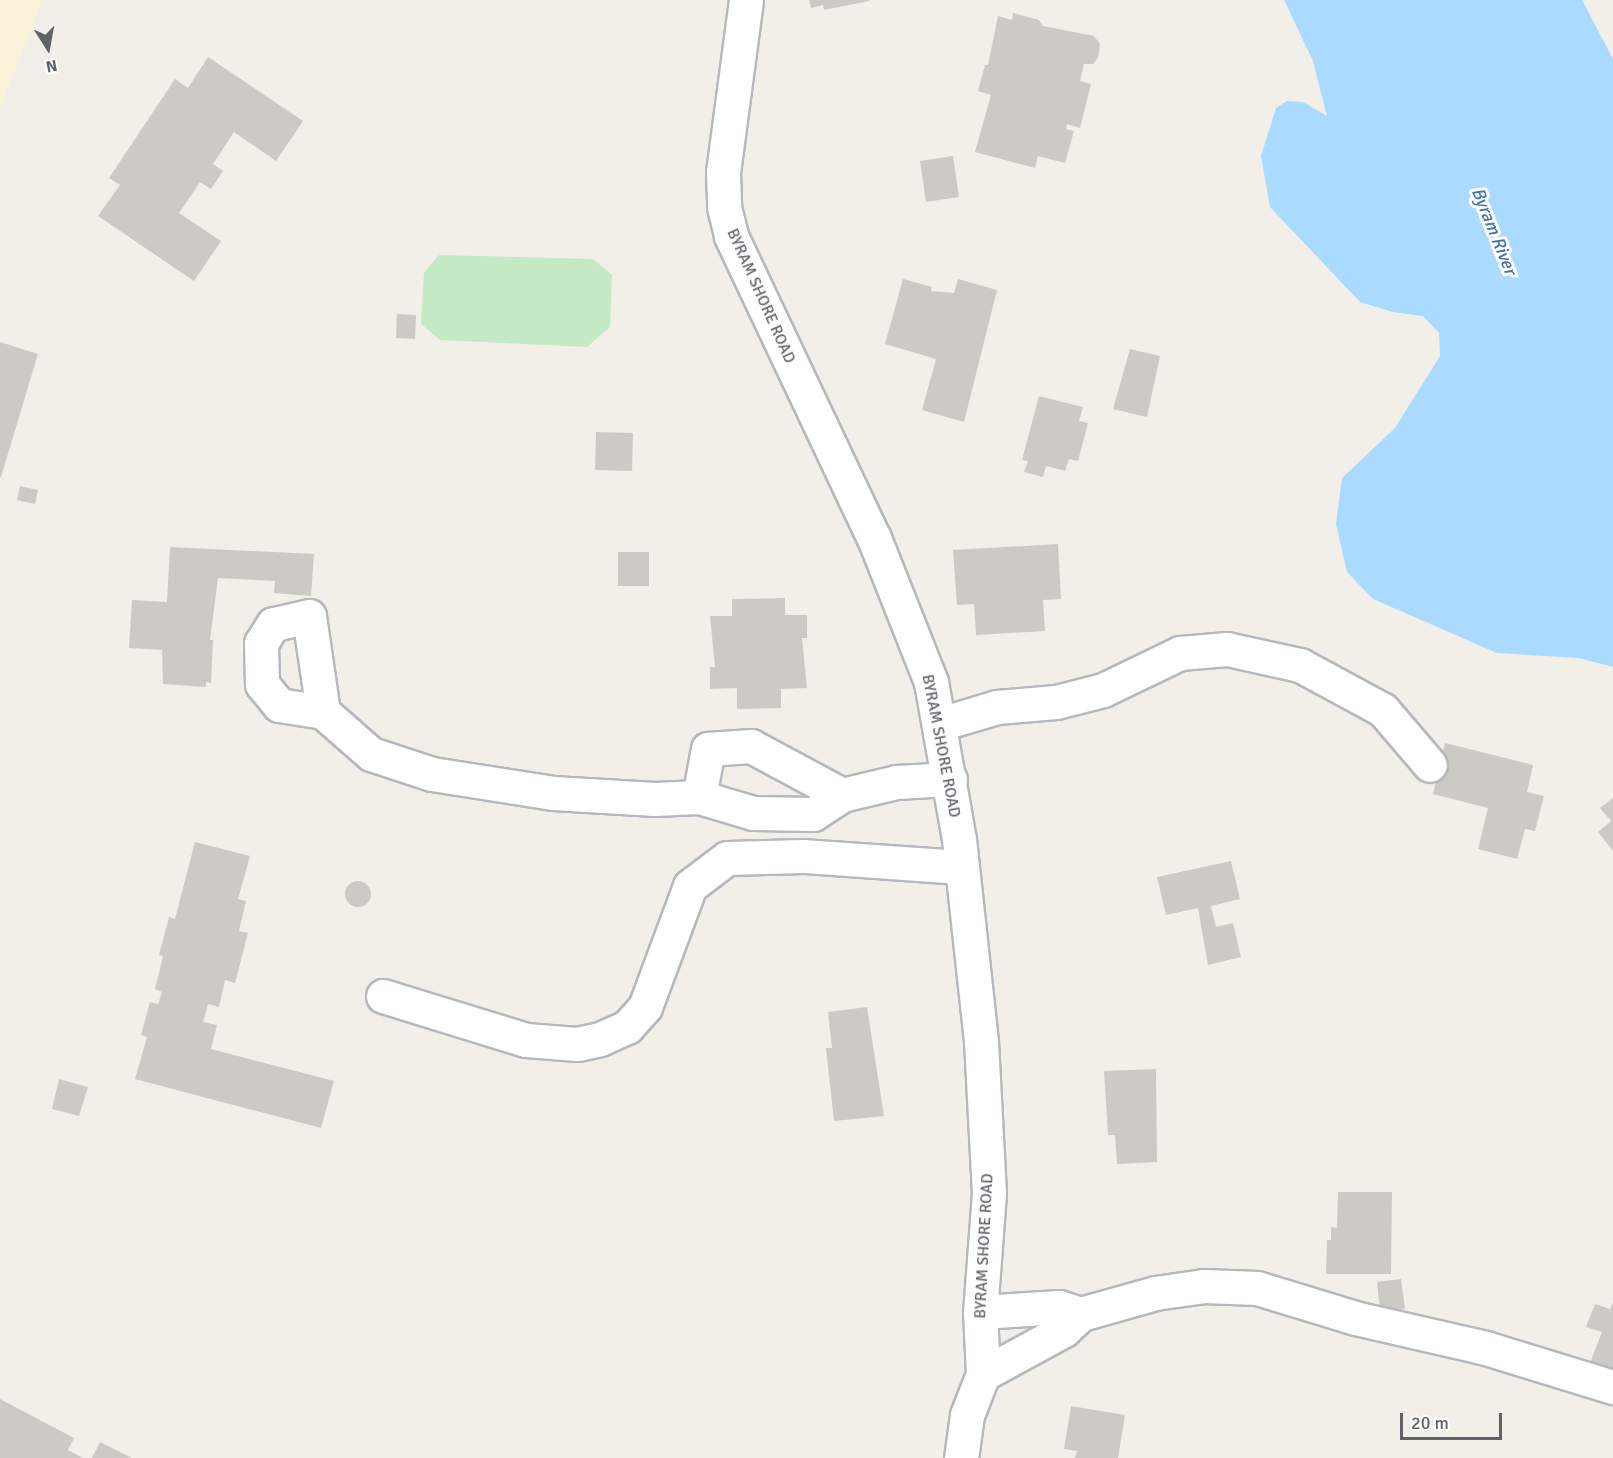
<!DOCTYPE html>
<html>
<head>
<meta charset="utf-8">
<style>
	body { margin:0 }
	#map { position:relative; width:1613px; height:1458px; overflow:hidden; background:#f1efe8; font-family:Signika,sans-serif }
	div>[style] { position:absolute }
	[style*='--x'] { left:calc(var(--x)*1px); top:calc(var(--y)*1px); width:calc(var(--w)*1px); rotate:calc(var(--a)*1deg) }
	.green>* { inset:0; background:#c5e8c5 }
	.sand>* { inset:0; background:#fbf3d9 }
	.water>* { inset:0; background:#aadaff }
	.building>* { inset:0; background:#cccac5 }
	.round { border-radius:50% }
	.roads { filter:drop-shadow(2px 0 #b5b8bc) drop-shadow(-2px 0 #b5b8bc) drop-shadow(0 2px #b5b8bc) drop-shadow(0 -2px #b5b8bc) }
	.minor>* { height:33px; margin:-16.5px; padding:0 16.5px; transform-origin:16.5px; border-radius:16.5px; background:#fff }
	span { translate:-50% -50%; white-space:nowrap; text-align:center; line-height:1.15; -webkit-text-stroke:6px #fff; paint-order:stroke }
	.street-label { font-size:16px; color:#5f6368 }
	.water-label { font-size:18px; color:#4174aa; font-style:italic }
	.north { position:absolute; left:18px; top:18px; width:60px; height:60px; -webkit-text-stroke:4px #fff; paint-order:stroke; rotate:169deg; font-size:16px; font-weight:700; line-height:24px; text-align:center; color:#5f6368 }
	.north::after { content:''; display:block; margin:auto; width:21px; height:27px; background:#5f6368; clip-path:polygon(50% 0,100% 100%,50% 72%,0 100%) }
	.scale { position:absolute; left:1400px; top:1413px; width:102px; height:27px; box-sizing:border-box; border:3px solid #5f6368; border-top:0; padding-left:8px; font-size:18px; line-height:21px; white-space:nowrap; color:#5f6368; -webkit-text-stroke:4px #fff; paint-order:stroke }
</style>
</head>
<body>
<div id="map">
	<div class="green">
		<i style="clip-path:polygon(439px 255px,593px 259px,612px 275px,610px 327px,587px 347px,440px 340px,421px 324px,424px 273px)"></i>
	</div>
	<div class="sand">
		<i style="clip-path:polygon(0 0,42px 0,0 109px)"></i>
	</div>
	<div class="water">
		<i style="clip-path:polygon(1284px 0,1582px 0,1613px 59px,1613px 667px,1579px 658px,1497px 653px,1373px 599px,1347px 572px,1336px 524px,1342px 478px,1395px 428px,1440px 356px,1439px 333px,1423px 316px,1393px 312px,1360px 302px,1270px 207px,1261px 156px,1276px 108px,1287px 101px,1303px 102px,1327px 116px,1313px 61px)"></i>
	</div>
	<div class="building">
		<i style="clip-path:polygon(809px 0,869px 0,869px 1px,824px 10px,823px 5px,811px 8px)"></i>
		<i style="clip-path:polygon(1013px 13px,1039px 20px,1043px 26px,1094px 36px,1100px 44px,1098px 58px,1093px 64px,1084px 64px,1080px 81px,1091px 84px,1080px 128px,1067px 124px,1066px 129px,1074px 131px,1065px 163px,1038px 156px,1035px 168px,975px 152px,991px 95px,978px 91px,985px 65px,988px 65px,998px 16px,1012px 20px)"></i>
		<i style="clip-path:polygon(208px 57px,303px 121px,276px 161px,234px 132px,213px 164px,223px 171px,211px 189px,200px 182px,179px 213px,221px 241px,194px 281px,98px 216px,120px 185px,109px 178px,175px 79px,188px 88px)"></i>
		<i style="clip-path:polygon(953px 156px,959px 197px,926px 202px,920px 161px)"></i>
		<i style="clip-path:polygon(903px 279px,932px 287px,931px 291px,954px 293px,958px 279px,997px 290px,964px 422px,922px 410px,936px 359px,885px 344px)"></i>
		<i style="clip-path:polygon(397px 314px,416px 315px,415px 339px,396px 338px)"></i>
		<i style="clip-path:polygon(0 342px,38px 354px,1px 477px,0 477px)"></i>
		<i style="clip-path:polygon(1130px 349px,1160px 356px,1147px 417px,1113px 409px)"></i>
		<i style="clip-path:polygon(1039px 396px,1083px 407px,1079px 421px,1088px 423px,1078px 461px,1069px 459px,1065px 471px,1046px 466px,1043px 477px,1024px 472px,1028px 461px,1022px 460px)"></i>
		<i style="clip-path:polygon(596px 432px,633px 433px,632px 471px,595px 470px)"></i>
		<i style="clip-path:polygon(20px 486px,38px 490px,35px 504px,17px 500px)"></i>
		<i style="clip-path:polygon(1058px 544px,1061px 599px,1043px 600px,1045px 631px,976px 635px,974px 604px,957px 605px,953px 550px)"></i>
		<i style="clip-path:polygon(170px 547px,314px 554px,311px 596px,274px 593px,275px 581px,218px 578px,210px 640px,213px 640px,211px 683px,206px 682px,206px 687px,163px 684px,162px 650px,129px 648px,132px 600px,167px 602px)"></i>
		<i style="clip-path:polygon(618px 552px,649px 552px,649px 586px,618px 586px)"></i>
		<i style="clip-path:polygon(785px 598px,785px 615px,807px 615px,807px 638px,802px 638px,807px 688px,781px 689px,781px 708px,737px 709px,737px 688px,710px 689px,710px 667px,715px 667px,710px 616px,732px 616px,732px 599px)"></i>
		<i style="clip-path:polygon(1445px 743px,1533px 765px,1527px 792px,1544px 796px,1535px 831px,1525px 829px,1517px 859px,1478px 849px,1488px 808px,1433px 794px)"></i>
		<i style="clip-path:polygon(1613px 798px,1613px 851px,1598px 832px,1611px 821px,1600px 808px)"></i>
		<i style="clip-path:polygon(195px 842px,250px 856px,238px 899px,246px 901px,239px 931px,248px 933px,235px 983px,225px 980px,219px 1007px,208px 1004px,203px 1022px,217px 1025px,211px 1049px,334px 1081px,321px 1128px,135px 1079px,147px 1037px,141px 1035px,150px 1002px,158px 1004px,162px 992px,155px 989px,163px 956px,159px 955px,169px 917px,175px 919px)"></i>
		<i style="clip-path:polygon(1231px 861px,1240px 899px,1211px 906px,1216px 927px,1233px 923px,1241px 957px,1208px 965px,1198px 908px,1166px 915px,1157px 877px)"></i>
		<i class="round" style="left:345px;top:881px;width:26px;height:26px"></i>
		<i style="clip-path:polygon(867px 1007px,884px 1116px,834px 1121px,826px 1048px,832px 1048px,828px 1012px)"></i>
		<i style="clip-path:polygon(1156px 1069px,1157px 1162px,1117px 1164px,1115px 1135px,1108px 1135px,1104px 1071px)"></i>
		<i style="clip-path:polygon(59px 1079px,88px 1087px,79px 1116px,52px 1109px)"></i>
		<i style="clip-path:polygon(1338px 1192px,1392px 1192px,1391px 1274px,1326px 1274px,1327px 1240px,1331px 1240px,1331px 1227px,1337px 1228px)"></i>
		<i style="clip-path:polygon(1401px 1279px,1405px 1309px,1380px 1312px,1377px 1282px)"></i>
		<i style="clip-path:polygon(1613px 1303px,1613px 1371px,1590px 1363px,1602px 1332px,1586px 1327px,1595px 1304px,1610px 1309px)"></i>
		<i style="clip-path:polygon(0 1399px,74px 1438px,68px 1450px,83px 1458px,0 1458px)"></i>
		<i style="clip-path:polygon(1071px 1406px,1125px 1415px,1118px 1458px,1075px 1458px,1077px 1451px,1064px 1449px)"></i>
		<i style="clip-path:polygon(100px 1442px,132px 1458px,92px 1458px)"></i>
	</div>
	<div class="roads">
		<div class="minor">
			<i style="--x:746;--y:0;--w:174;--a:97.6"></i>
			<i style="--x:723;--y:172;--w:35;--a:88"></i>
			<i style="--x:724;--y:207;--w:30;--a:76"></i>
			<i style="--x:731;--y:236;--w:334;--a:64.7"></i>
			<i style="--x:874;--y:538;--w:155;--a:68.4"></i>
			<i style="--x:931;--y:682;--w:159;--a:79.9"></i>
			<i style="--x:959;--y:839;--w:203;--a:83.8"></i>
			<i style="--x:981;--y:1041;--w:152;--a:87"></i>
			<i style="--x:989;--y:1193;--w:119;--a:94.3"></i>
			<i style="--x:980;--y:1312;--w:62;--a:87.2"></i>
			<i style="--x:983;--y:1374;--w:44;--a:111.3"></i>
			<i style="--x:967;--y:1415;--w:43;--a:97.9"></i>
			<i style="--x:323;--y:712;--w:97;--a:-98.3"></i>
			<i style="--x:309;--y:616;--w:37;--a:167"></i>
			<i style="--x:273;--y:624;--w:22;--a:122"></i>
			<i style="--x:261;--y:643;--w:41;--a:88.6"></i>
			<i style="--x:262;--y:684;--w:27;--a:51"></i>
			<i style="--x:279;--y:705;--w:45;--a:9"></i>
			<i style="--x:323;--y:712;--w:64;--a:41.2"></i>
			<i style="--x:371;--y:754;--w:64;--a:18.2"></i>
			<i style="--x:432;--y:774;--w:122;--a:8.9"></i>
			<i style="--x:553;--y:793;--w:102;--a:3.4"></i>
			<i style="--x:655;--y:799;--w:44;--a:-2.6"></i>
			<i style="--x:699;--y:797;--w:49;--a:-79.4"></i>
			<i style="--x:708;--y:749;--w:43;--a:-4"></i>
			<i style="--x:751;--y:746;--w:103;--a:28.3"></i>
			<i style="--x:842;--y:795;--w:56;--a:-13.5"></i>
			<i style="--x:896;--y:782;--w:54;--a:-3.2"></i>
			<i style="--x:940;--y:724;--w:59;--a:-16.6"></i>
			<i style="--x:997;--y:707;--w:59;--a:-4.8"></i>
			<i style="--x:1056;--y:702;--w:49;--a:-14.3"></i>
			<i style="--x:1103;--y:690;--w:85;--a:-25.7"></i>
			<i style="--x:1180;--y:653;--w:47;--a:-4.9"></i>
			<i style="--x:1227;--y:649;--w:75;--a:12.4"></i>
			<i style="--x:1300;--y:665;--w:94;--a:28.5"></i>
			<i style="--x:1383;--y:710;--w:72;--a:49.5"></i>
			<i style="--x:699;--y:797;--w:56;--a:16.5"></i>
			<i style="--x:753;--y:813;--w:60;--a:1"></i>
			<i style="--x:813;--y:814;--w:35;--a:-33"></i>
			<i style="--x:383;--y:996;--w:150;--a:17.1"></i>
			<i style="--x:526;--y:1040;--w:51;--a:4.5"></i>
			<i style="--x:577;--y:1044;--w:24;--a:-12"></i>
			<i style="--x:600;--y:1039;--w:30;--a:-24"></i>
			<i style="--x:627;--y:1027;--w:27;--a:-48"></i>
			<i style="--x:645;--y:1007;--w:129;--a:-69.6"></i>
			<i style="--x:690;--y:886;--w:46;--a:-37.1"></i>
			<i style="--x:727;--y:858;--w:77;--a:-1.5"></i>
			<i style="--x:804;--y:856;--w:158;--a:4"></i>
			<i style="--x:980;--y:1312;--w:79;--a:-3.6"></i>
			<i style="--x:1059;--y:1307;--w:23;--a:18"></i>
			<i style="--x:1081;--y:1314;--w:23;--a:137"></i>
			<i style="--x:1064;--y:1330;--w:92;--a:151.5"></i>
			<i style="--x:1081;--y:1314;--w:77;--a:-15.8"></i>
			<i style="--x:1155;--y:1293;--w:49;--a:-8.1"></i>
			<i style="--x:1204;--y:1286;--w:53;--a:2.2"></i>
			<i style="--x:1257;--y:1288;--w:102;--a:17"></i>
			<i style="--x:1355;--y:1318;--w:134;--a:12.9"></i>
			<i style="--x:1486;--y:1348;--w:133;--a:17.1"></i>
		</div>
	</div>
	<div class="street-label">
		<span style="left:761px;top:296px;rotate:66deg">BYRAM SHORE ROAD</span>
		<span style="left:941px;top:746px;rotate:79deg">BYRAM SHORE ROAD</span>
		<span style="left:984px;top:1246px;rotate:-87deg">BYRAM SHORE ROAD</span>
	</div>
	<div class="water-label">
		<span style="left:1494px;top:231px;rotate:68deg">Byram River</span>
	</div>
	<div class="north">N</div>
	<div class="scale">20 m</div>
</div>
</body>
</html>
